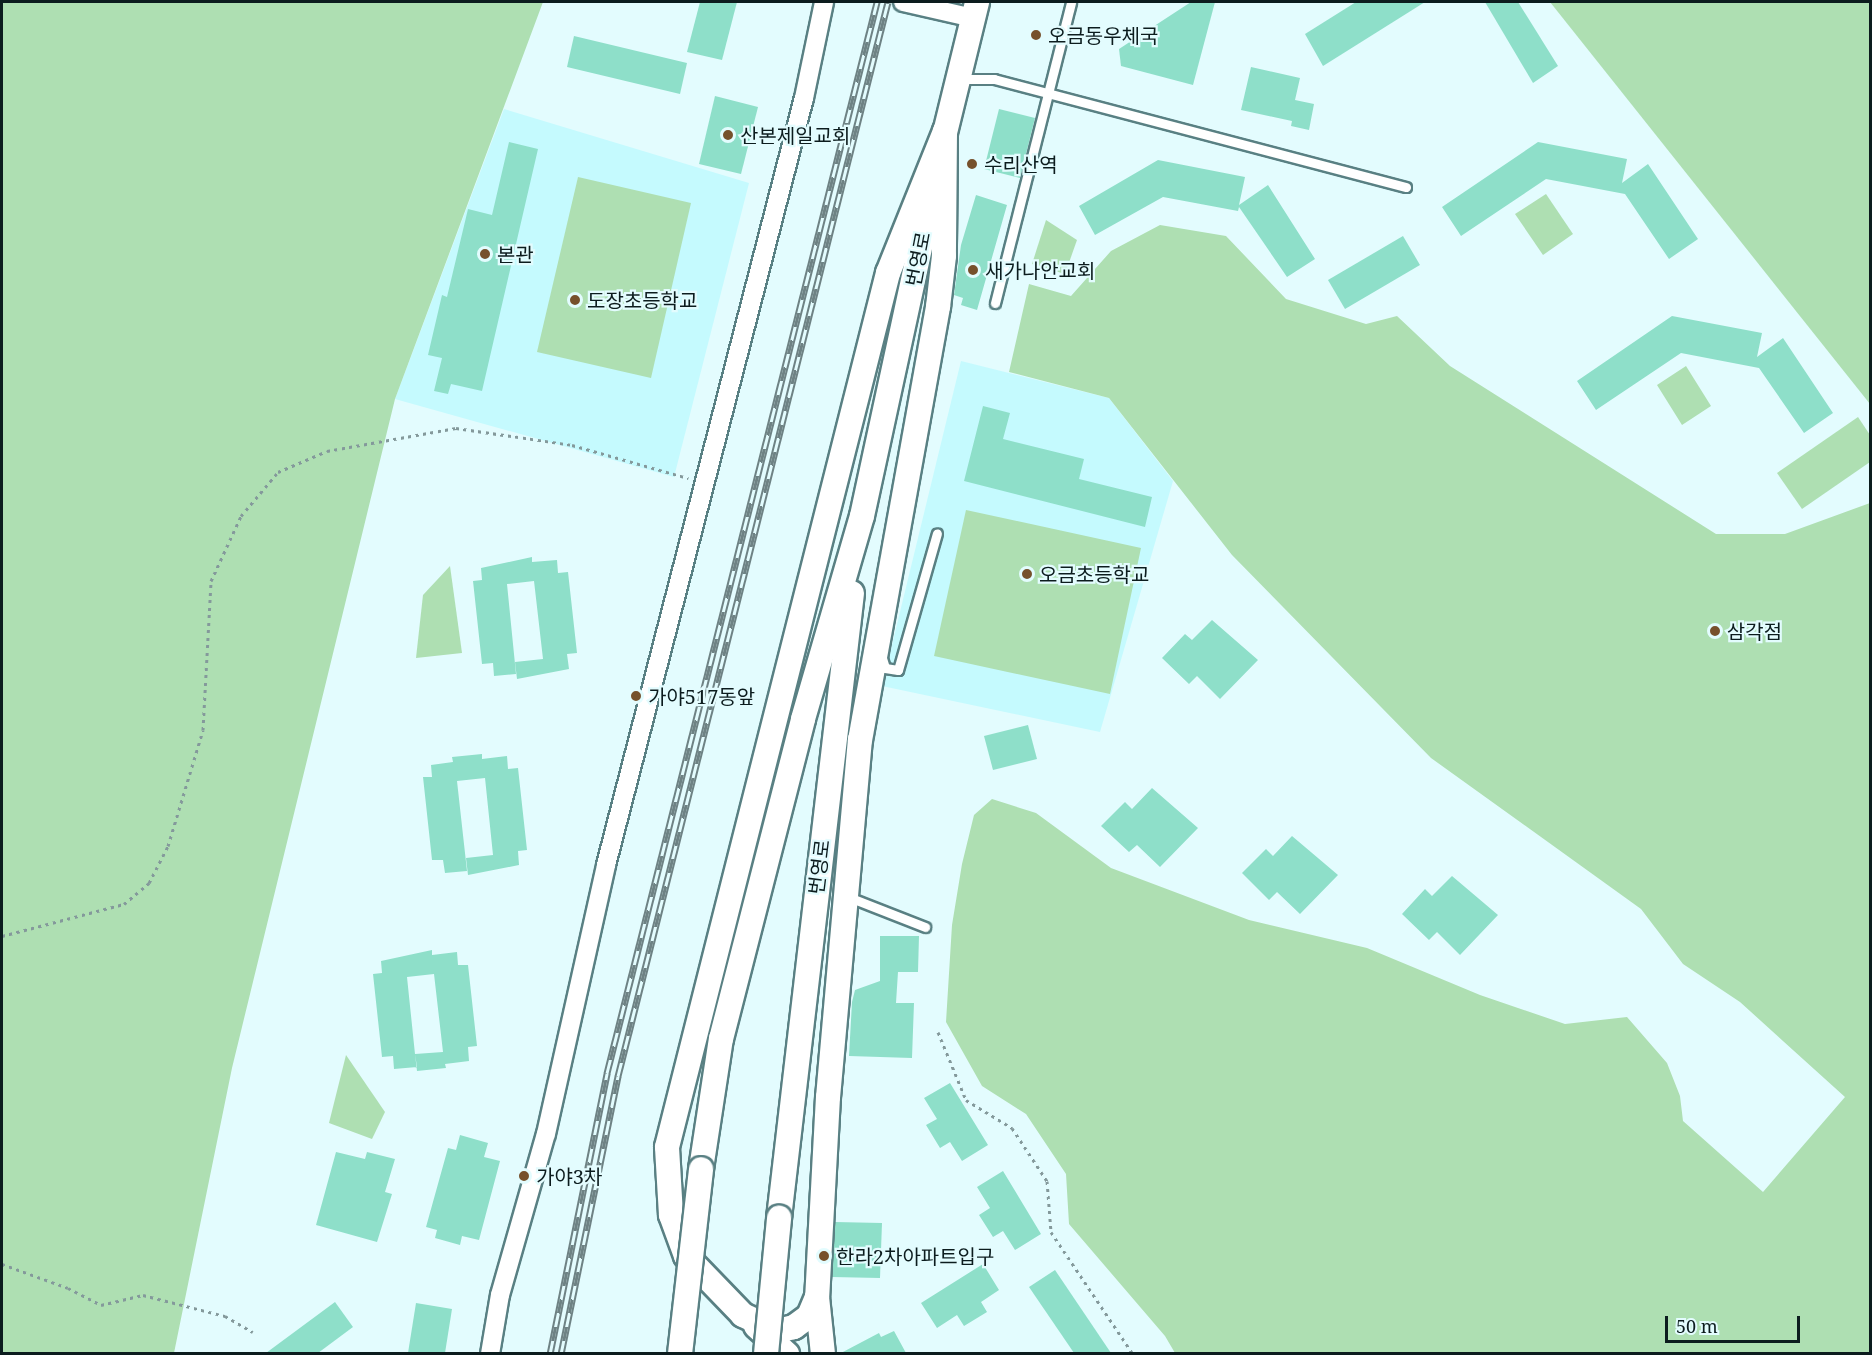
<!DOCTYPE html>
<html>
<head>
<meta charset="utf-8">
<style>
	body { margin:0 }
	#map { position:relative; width:1872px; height:1355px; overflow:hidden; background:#e3fcfe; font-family:"Noto Serif","Noto Sans KR",serif }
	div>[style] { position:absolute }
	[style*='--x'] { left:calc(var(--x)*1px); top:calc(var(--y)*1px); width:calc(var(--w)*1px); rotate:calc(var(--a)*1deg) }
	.built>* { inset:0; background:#c5fafe }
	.green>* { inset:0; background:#aedfb2 }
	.building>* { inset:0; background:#8edfc9 }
	.path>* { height:3px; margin-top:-1.5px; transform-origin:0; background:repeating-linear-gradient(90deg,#84999b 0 3px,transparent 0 7.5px) }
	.roads { filter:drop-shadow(2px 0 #598083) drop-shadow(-2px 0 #598083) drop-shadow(0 2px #598083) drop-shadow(0 -2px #598083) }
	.lane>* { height:9px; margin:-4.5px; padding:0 4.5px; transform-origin:4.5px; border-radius:4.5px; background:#fff }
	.street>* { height:18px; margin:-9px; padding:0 9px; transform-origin:9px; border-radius:9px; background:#fff }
	.secondary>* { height:24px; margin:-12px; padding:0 12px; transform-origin:12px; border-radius:12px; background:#fff }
	.rail>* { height:7px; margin-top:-3.5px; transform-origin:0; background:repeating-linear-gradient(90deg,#e3fcfe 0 14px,#6e8284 0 28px); box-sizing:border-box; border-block:2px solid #6e8284 }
	.bridges { filter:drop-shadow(2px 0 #598083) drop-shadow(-2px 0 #598083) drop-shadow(0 2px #598083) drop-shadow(0 -2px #598083) }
	.secondary-bridge>* { height:24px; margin:-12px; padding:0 12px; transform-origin:12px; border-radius:12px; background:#fff }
	.dots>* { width:16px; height:16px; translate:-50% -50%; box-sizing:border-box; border:3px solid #e3fcfe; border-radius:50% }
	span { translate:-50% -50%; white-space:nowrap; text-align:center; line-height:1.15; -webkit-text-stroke:4.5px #e3fcfe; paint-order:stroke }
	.poi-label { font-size:20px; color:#0c1c1e }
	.left { translate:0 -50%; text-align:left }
	.street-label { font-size:20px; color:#0c1c1e }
	.frame { position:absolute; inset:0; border:3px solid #0c1c1e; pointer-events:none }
	.scale { position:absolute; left:1665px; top:1316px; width:135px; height:27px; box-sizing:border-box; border:3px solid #0c1c1e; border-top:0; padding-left:8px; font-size:18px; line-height:21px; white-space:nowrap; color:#0c1c1e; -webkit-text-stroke:4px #e3fcfe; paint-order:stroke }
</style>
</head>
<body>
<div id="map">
	<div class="built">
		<i style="clip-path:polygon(504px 109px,749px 183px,674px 477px,395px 399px)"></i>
		<i style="clip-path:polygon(961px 361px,1109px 398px,1173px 481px,1100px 732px,882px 686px)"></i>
	</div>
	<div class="green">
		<i style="clip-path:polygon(2px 2px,543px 2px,395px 399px,232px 1068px,174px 1353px,2px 1353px)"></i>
		<i style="clip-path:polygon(1550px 2px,1870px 2px,1870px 404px)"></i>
		<i style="clip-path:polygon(578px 177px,691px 203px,651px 378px,537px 352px)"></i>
		<i style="clip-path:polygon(1546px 194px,1573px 234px,1543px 255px,1515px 214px)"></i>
		<i style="clip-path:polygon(1046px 220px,1077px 240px,1065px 274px,1032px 264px)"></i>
		<i style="clip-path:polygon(1160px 225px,1226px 236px,1286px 299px,1366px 324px,1397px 316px,1450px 366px,1716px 534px,1785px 534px,1870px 503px,1870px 1353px,1175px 1353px,1165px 1336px,1069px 1224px,1066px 1174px,1026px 1114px,982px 1086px,946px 1022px,952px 925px,962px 864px,974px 815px,992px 799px,1036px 813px,1111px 868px,1249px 920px,1367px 948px,1480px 995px,1565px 1024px,1627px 1017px,1667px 1063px,1680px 1096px,1683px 1121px,1763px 1192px,1845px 1097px,1740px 1002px,1683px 964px,1641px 909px,1431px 758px,1232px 555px,1109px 398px,1009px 372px,1029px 284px,1071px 296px,1111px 251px)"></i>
		<i style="clip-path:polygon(1686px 366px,1711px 406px,1682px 425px,1657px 385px)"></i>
		<i style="clip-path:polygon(1858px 417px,1870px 435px,1870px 462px,1802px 509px,1777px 473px)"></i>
		<i style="clip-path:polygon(966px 510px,1141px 548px,1110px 694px,934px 656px)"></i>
		<i style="clip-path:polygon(450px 566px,462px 653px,416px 658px,423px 595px)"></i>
		<i style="clip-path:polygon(346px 1055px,385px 1112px,372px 1139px,329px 1123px)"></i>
	</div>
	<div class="building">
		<i style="clip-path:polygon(700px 2px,737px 2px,722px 60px,687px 52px)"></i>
		<i style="clip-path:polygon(1191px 2px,1215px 2px,1193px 85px,1121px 66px,1119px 49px)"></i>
		<i style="clip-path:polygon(1356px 2px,1425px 2px,1323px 66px,1305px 34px)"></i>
		<i style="clip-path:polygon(1485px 2px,1518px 2px,1558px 66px,1533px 83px)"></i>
		<i style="clip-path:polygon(574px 36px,687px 63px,680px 94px,567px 67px)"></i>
		<i style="clip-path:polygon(1251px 67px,1300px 78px,1295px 100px,1314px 104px,1309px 130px,1291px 126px,1292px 121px,1241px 110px)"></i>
		<i style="clip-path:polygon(715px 96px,758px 107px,741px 174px,699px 164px)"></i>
		<i style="clip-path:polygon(999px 109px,1035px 118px,1020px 178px,984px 169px)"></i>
		<i style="clip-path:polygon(509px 142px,538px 149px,482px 391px,451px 384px,448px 394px,434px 391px,442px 358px,428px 355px,442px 295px,447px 297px,468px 209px,492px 215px)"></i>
		<i style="clip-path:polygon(1538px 142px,1627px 159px,1622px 183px,1648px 164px,1698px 239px,1669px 259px,1625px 194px,1546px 179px,1461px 236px,1442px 207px)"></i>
		<i style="clip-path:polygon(1158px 160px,1245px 177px,1239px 205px,1268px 185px,1315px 259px,1287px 277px,1239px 207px,1238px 211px,1163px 197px,1095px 235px,1079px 206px)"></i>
		<i style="clip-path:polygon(976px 195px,1007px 205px,977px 310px,961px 305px,963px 298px,954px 295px,961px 245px)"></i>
		<i style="clip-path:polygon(1403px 236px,1420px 265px,1345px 309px,1328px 280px)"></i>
		<i style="clip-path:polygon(1672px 316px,1762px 333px,1757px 357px,1783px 338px,1833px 413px,1804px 433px,1759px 368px,1681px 353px,1596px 410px,1577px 381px)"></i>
		<i style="clip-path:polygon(983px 406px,1010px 413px,1003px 439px,1084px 459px,1079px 479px,1152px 497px,1145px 527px,964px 481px)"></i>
		<i style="clip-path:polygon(532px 557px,532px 562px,557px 560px,558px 573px,568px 572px,577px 653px,567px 654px,569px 669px,517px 679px,515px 662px,543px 659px,534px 581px,507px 584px,516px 674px,494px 676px,493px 663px,482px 664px,473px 581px,482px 580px,481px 568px)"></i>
		<i style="clip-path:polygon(1212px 620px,1258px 660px,1220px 699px,1197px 676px,1189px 684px,1162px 658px,1185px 634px,1192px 640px)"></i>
		<i style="clip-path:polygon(1028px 725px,1037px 759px,993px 770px,984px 736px)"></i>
		<i style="clip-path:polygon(482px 754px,482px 759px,507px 756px,508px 769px,518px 768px,527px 850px,518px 851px,519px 865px,468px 875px,466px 858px,493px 855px,485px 778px,457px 781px,467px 871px,445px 873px,443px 860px,432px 860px,423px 777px,432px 777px,431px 765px,453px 762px,452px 757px)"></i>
		<i style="clip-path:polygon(1152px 788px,1198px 828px,1160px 867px,1137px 845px,1129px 852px,1101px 826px,1125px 802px,1132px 809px)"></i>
		<i style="clip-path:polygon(1292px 836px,1338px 875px,1300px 914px,1277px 892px,1269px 900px,1242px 873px,1266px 849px,1273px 856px)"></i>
		<i style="clip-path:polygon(1452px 876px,1498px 915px,1460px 955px,1437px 932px,1429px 940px,1402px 914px,1425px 889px,1432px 896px)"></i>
		<i style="clip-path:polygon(880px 936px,919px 936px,918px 972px,898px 972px,896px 1003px,914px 1003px,912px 1058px,849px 1056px,852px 1002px,855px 990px,880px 981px)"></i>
		<i style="clip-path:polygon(evenodd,432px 950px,432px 955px,457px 952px,458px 965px,468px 965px,477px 1046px,468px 1047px,469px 1061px,445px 1064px,446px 1068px,417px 1071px,415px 1054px,417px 1067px,394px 1069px,393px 1056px,382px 1057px,373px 974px,382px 973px,381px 961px,432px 950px,434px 974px,443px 1052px,415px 1054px,407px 977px,434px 974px)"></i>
		<i style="clip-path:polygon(950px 1083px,988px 1145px,962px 1161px,950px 1142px,940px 1148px,926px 1125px,937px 1119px,924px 1098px)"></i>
		<i style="clip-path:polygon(460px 1135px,488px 1143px,484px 1157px,500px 1161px,479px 1240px,462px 1236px,460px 1245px,435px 1238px,437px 1230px,426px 1227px,448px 1148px,456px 1150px)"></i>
		<i style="clip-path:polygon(336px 1152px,365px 1159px,367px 1152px,395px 1159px,385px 1192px,392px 1194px,377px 1242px,316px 1225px)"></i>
		<i style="clip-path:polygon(1003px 1171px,1041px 1234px,1015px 1250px,1003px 1231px,993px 1237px,979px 1215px,990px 1208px,977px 1187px)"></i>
		<i style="clip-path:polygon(835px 1222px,882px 1223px,880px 1278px,832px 1277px)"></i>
		<i style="clip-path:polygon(983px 1264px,999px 1290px,981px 1302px,987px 1312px,964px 1326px,957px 1315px,937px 1328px,921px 1303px)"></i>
		<i style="clip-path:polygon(1055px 1270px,1111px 1353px,1074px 1353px,1029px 1287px)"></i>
		<i style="clip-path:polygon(335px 1302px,353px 1327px,318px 1353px,266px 1353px)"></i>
		<i style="clip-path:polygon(416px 1303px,452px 1309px,445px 1353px,408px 1353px)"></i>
		<i style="clip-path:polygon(894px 1331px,906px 1353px,841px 1353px,879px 1333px,881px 1337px)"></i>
	</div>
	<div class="path">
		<i style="--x:2;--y:936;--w:126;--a:-14.7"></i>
		<i style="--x:124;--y:904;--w:33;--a:-40"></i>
		<i style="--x:149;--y:883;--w:42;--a:-62.8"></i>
		<i style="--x:168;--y:846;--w:121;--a:-73.2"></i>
		<i style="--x:203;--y:730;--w:149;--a:-86.9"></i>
		<i style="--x:211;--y:581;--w:72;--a:-65.2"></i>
		<i style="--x:241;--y:516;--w:57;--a:-49.9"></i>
		<i style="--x:278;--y:472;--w:53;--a:-23.2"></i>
		<i style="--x:327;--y:451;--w:131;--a:-10.1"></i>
		<i style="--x:456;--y:428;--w:117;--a:8.3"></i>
		<i style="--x:572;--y:445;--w:121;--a:15.9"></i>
		<i style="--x:938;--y:1032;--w:74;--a:67.6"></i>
		<i style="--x:966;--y:1100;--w:54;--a:31.3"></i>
		<i style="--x:1012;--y:1128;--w:64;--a:56.6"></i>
		<i style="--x:1047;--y:1181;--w:51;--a:85.5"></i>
		<i style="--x:1051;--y:1232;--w:147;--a:56.1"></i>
		<i style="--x:2;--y:1264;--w:70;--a:20"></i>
		<i style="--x:68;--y:1288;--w:37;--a:27"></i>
		<i style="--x:101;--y:1305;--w:43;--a:-13.4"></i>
		<i style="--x:143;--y:1295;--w:85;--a:14.4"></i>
		<i style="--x:225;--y:1316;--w:32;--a:30"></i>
	</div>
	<div class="roads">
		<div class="lane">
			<i style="--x:960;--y:79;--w:34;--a:0"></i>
			<i style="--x:994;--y:79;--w:426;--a:14.7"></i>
			<i style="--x:995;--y:303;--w:310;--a:-75.8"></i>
			<i style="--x:882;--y:658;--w:10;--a:73"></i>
			<i style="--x:885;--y:668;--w:13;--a:9"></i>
			<i style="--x:898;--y:670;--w:142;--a:-74.1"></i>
			<i style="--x:846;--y:896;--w:85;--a:21.4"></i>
		</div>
		<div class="street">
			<i style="--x:903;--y:2;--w:72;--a:12.9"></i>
			<i style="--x:490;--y:1354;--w:60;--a:-80.4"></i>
			<i style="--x:500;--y:1295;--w:167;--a:-74.1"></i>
			<i style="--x:546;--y:1134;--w:276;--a:-77.4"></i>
			<i style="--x:606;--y:865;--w:792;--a:-75.53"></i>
			<i style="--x:804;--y:98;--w:98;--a:-78.2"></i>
		</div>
		<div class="secondary">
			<i style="--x:945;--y:131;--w:125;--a:90.5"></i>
			<i style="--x:944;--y:256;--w:51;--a:96.7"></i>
			<i style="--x:938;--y:307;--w:439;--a:100.2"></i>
			<i style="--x:860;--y:739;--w:359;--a:95.1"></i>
			<i style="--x:828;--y:1097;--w:200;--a:93.1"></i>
			<i style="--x:817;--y:1297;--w:21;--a:113"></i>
			<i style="--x:809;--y:1316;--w:19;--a:144"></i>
			<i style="--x:794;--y:1327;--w:17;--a:167"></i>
			<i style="--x:777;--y:1331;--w:38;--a:-155"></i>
			<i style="--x:743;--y:1315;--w:82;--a:-134"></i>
			<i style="--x:686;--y:1256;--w:44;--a:-110.1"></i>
			<i style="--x:671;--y:1215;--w:68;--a:-93.4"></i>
			<i style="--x:667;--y:1147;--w:902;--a:-75.81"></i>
			<i style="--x:888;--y:273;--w:153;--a:-68.1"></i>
			<i style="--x:942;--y:145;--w:147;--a:-76.2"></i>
			<i style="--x:701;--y:1169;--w:132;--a:-81.3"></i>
			<i style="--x:721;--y:1039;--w:330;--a:-75.6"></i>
			<i style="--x:803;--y:719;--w:211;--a:-73.8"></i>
			<i style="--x:862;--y:516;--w:326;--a:-77.8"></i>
			<i style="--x:779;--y:1218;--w:629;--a:-83.34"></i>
			<i style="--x:817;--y:1297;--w:57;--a:84"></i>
			<i style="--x:756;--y:1326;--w:42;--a:42.1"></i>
		</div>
	</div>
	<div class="rail">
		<i style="--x:550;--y:1354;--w:287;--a:-78.5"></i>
		<i style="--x:607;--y:1073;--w:1105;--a:-75.85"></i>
		<i style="--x:561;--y:1354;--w:284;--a:-78.4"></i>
		<i style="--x:618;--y:1076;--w:1107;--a:-75.89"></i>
	</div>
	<div class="bridges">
		<div class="secondary-bridge">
			<i style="--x:680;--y:1354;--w:186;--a:-83.5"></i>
			<i style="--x:766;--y:1354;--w:137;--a:-84.5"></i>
		</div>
	</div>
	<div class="dots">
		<i style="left:1036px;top:35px;background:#76512c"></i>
		<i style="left:728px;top:135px;background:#76512c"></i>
		<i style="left:972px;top:164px;background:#76512c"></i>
		<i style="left:485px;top:254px;background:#76512c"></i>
		<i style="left:973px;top:270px;background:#76512c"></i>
		<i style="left:575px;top:300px;background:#76512c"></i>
		<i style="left:1027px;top:574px;background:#76512c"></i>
		<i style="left:1715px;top:631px;background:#76512c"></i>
		<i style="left:636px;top:696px;background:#76512c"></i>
		<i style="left:524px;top:1176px;background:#76512c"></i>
		<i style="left:824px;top:1256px;background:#76512c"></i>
	</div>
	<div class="poi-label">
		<span class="left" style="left:1048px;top:35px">오금동우체국</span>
		<span class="left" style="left:740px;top:135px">산본제일교회</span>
		<span class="left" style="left:984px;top:164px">수리산역</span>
		<span class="left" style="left:497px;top:254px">본관</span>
		<span class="left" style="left:985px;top:270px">새가나안교회</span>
		<span class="left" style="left:587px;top:300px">도장초등학교</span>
		<span class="left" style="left:1039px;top:574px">오금초등학교</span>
		<span class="left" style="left:1727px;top:631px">삼각점</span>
		<span class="left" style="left:648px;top:696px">가야517동앞</span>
		<span class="left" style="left:536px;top:1176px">가야3차</span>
		<span class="left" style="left:836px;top:1256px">한라2차아파트입구</span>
	</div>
	<div class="street-label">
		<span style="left:918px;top:259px;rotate:-79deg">번영로</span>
		<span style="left:819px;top:867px;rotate:-83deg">번영로</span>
	</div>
	<div class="frame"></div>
	<div class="scale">50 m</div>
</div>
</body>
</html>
